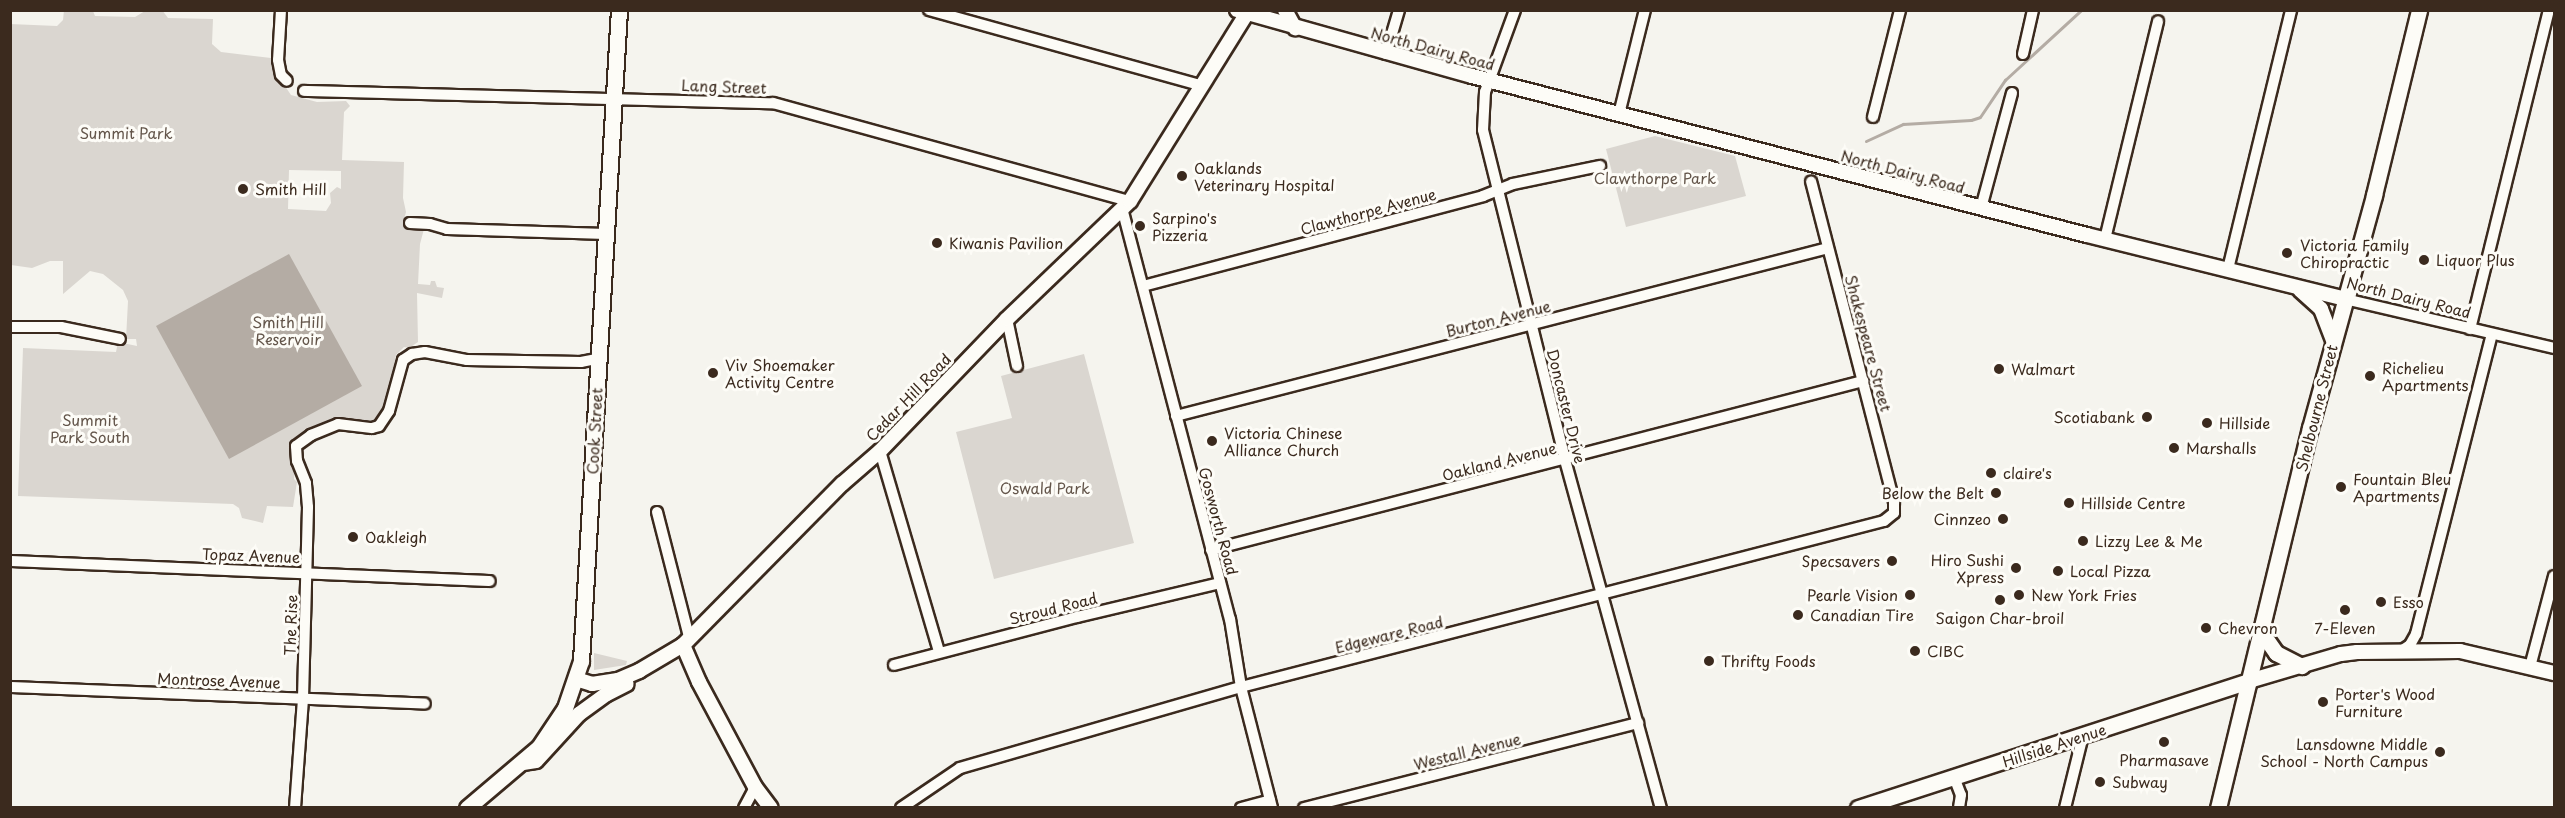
<!DOCTYPE html>
<html>
<head>
<meta charset="utf-8">
<style>
	body { margin:0 }
	#map { position:relative; width:2565px; height:818px; overflow:hidden; background:#f5f4ee; font-family:"Playpen Sans",sans-serif }
	div>[style] { position:absolute }
	[style*='--x'] { left:calc(var(--x)*1px); top:calc(var(--y)*1px); width:calc(var(--w)*1px); rotate:calc(var(--a)*1deg) }
	.green>* { inset:0; background:#dad6d0 }
	.water>* { inset:0; background:#b4aca4 }
	.stream>* { height:3px; margin:-1.5px; padding:0 1.5px; transform-origin:1.5px; border-radius:1.5px; background:#b4aca4 }
	.roads { filter:drop-shadow(2px 0 #3b2a1e) drop-shadow(-2px 0 #3b2a1e) drop-shadow(0 2px #3b2a1e) drop-shadow(0 -2px #3b2a1e) }
	.minor>* { height:10px; margin:-5px; padding:0 5px; transform-origin:5px; border-radius:5px; background:#fdfcf7 }
	.tertiary>* { height:14px; margin:-7px; padding:0 7px; transform-origin:7px; border-radius:7px; background:#fdfcf7 }
	.secondary>* { height:15px; margin:-7.5px; padding:0 7.5px; transform-origin:7.5px; border-radius:7.5px; background:#fdfcf7 }
	.dots>* { width:16px; height:16px; translate:-50% -50%; box-sizing:border-box; border:3px solid #fdfcf7; border-radius:50% }
	span { translate:-50% -50%; white-space:nowrap; text-align:center; line-height:1.15; -webkit-text-stroke:6px #fdfcf7; paint-order:stroke }
	.street-label { font-size:15px; color:#3b2a1e }
	.park-label { font-size:15px; color:#63554a }
	.poi-label { font-size:15px; color:#3b2a1e }
	.left { translate:0 -50%; text-align:left }
	.right { translate:-100% -50%; text-align:right }
	.frame { position:absolute; inset:0; border:12px solid #3b2a1e; pointer-events:none }
</style>
</head>
<body>
<div id="map">
	<div class="green">
		<i style="clip-path:polygon(evenodd,64px 10px,93px 11px,95px 16px,135px 17px,145px 11px,162px 10px,168px 18px,213px 19px,212px 44px,221px 52px,271px 58px,272px 67px,291px 95px,317px 102px,346px 101px,350px 106px,344px 112px,342px 160px,404px 162px,403px 198px,406px 212px,403px 223px,406px 225px,422px 225px,424px 229px,420px 244px,418px 284px,430px 285px,431px 281px,435px 281px,437px 287px,444px 288px,442px 298px,417px 293px,418px 342px,409px 348px,404px 347px,396px 355px,391px 380px,394px 380px,386px 409px,368px 431px,322px 429px,296px 444px,294px 479px,297px 482px,293px 507px,267px 506px,263px 523px,242px 518px,239px 508px,233px 504px,18px 496px,23px 348px,116px 352px,118px 342px,137px 346px,136px 339px,126px 339px,128px 301px,123px 290px,103px 274px,90px 271px,63px 294px,63px 261px,50px 261px,32px 268px,11px 265px,10px 24px,57px 26px,63px 20px,64px 10px,289px 170px,341px 171px,341px 189px,337px 187px,330px 193px,331px 203px,326px 211px,288px 209px,289px 170px)"></i>
		<i style="clip-path:polygon(1655px 136px,1735px 156px,1746px 196px,1626px 227px,1606px 149px)"></i>
		<i style="clip-path:polygon(1084px 354px,1134px 543px,994px 579px,956px 432px,1012px 418px,1001px 376px)"></i>
		<i style="clip-path:polygon(594px 653px,627px 661px,626px 665px,594px 670px)"></i>
	</div>
	<div class="water">
		<i style="clip-path:polygon(289px 254px,362px 386px,229px 459px,156px 326px)"></i>
	</div>
	<div class="stream">
		<i style="--x:1866;--y:141;--w:41;--a:-24.7"></i>
		<i style="--x:1903;--y:124;--w:68;--a:-3.4"></i>
		<i style="--x:1971;--y:120;--w:9;--a:-18"></i>
		<i style="--x:1980;--y:117;--w:45;--a:-56"></i>
		<i style="--x:2005;--y:80;--w:103;--a:-42.6"></i>
	</div>
	<div class="roads">
		<div class="minor">
			<i style="--x:281;--y:10;--w:50;--a:93.4"></i>
			<i style="--x:278;--y:60;--w:15;--a:79"></i>
			<i style="--x:281;--y:75;--w:8;--a:45"></i>
			<i style="--x:929;--y:10;--w:281;--a:15.5"></i>
			<i style="--x:1515;--y:10;--w:87;--a:110.1"></i>
			<i style="--x:1485;--y:92;--w:38;--a:93"></i>
			<i style="--x:1483;--y:130;--w:340;--a:76"></i>
			<i style="--x:1565;--y:460;--w:361;--a:74.6"></i>
			<i style="--x:1386;--y:54;--w:46;--a:-73.5"></i>
			<i style="--x:2023;--y:54;--w:45;--a:-77.2"></i>
			<i style="--x:304;--y:91;--w:469;--a:1.5"></i>
			<i style="--x:773;--y:103;--w:370;--a:15.4"></i>
			<i style="--x:1619;--y:114;--w:107;--a:-76"></i>
			<i style="--x:1873;--y:117;--w:110;--a:-75.8"></i>
			<i style="--x:1122;--y:208;--w:425;--a:75.3"></i>
			<i style="--x:1230;--y:619;--w:69;--a:80.8"></i>
			<i style="--x:1241;--y:687;--w:125;--a:75.6"></i>
			<i style="--x:1981;--y:208;--w:119;--a:-74.9"></i>
			<i style="--x:410;--y:223;--w:20;--a:3"></i>
			<i style="--x:430;--y:224;--w:18;--a:16"></i>
			<i style="--x:447;--y:229;--w:159;--a:1.8"></i>
			<i style="--x:2105;--y:239;--w:224;--a:-76.3"></i>
			<i style="--x:2228;--y:269;--w:267;--a:-76.3"></i>
			<i style="--x:1143;--y:286;--w:352;--a:-14.8"></i>
			<i style="--x:1483;--y:196;--w:32;--a:-22"></i>
			<i style="--x:1513;--y:184;--w:89;--a:-11.7"></i>
			<i style="--x:2345;--y:299;--w:215;--a:13.2"></i>
			<i style="--x:1007;--y:319;--w:48;--a:78"></i>
			<i style="--x:10;--y:327;--w:51;--a:0"></i>
			<i style="--x:61;--y:327;--w:60;--a:11.5"></i>
			<i style="--x:2470;--y:329;--w:329;--a:-76.1"></i>
			<i style="--x:1176;--y:416;--w:673;--a:-14.45"></i>
			<i style="--x:880;--y:451;--w:209;--a:73.6"></i>
			<i style="--x:657;--y:512;--w:129;--a:75.6"></i>
			<i style="--x:1211;--y:550;--w:674;--a:-14.53"></i>
			<i style="--x:10;--y:561;--w:480;--a:2.4"></i>
			<i style="--x:2401;--y:651;--w:11;--a:-34"></i>
			<i style="--x:2410;--y:645;--w:13;--a:-61"></i>
			<i style="--x:2416;--y:634;--w:309;--a:-75.8"></i>
			<i style="--x:894;--y:665;--w:189;--a:-14.7"></i>
			<i style="--x:1077;--y:617;--w:147;--a:-13.4"></i>
			<i style="--x:2530;--y:667;--w:94;--a:-75.2"></i>
			<i style="--x:10;--y:687;--w:415;--a:2.3"></i>
			<i style="--x:1954;--y:777;--w:19;--a:69"></i>
			<i style="--x:1961;--y:795;--w:13;--a:99"></i>
			<i style="--x:295;--y:808;--w:110;--a:-85.8"></i>
			<i style="--x:303;--y:698;--w:191;--a:-88.5"></i>
			<i style="--x:308;--y:507;--w:24;--a:-95"></i>
			<i style="--x:306;--y:483;--w:24;--a:-112"></i>
			<i style="--x:297;--y:461;--w:15;--a:-94"></i>
			<i style="--x:296;--y:446;--w:19;--a:-36"></i>
			<i style="--x:311;--y:435;--w:29;--a:-22"></i>
			<i style="--x:338;--y:424;--w:34;--a:7"></i>
			<i style="--x:372;--y:428;--w:7;--a:-16"></i>
			<i style="--x:379;--y:426;--w:18;--a:-56"></i>
			<i style="--x:389;--y:411;--w:53;--a:-74.6"></i>
			<i style="--x:403;--y:360;--w:11;--a:-34"></i>
			<i style="--x:412;--y:354;--w:13;--a:-9"></i>
			<i style="--x:425;--y:352;--w:43;--a:10.8"></i>
			<i style="--x:467;--y:360;--w:114;--a:1"></i>
			<i style="--x:581;--y:362;--w:16;--a:-11"></i>
			<i style="--x:744;--y:808;--w:24;--a:-62"></i>
			<i style="--x:901;--y:808;--w:71;--a:-34.1"></i>
			<i style="--x:960;--y:768;--w:292;--a:-16.1"></i>
			<i style="--x:1241;--y:687;--w:664;--a:-14.48"></i>
			<i style="--x:1884;--y:521;--w:13;--a:-39"></i>
			<i style="--x:1894;--y:513;--w:11;--a:-90"></i>
			<i style="--x:1894;--y:502;--w:331;--a:-104.5"></i>
			<i style="--x:1241;--y:808;--w:30;--a:-15"></i>
			<i style="--x:1304;--y:808;--w:345;--a:-14.3"></i>
			<i style="--x:2065;--y:808;--w:75;--a:-76.1"></i>
		</div>
		<div class="tertiary">
			<i style="--x:1237;--y:10;--w:244;--a:15.7"></i>
			<i style="--x:1472;--y:76;--w:635;--a:14.5"></i>
			<i style="--x:2087;--y:235;--w:266;--a:13.9"></i>
			<i style="--x:1285;--y:10;--w:21;--a:61"></i>
			<i style="--x:2300;--y:290;--w:28;--a:42"></i>
			<i style="--x:2321;--y:309;--w:33;--a:69"></i>
			<i style="--x:683;--y:645;--w:40;--a:66.6"></i>
			<i style="--x:699;--y:682;--w:119;--a:61.9"></i>
			<i style="--x:755;--y:787;--w:26;--a:53"></i>
			<i style="--x:576;--y:679;--w:17;--a:17"></i>
			<i style="--x:592;--y:684;--w:26;--a:-9"></i>
			<i style="--x:618;--y:680;--w:23;--a:-23"></i>
			<i style="--x:639;--y:671;--w:51;--a:-30.6"></i>
			<i style="--x:683;--y:645;--w:226;--a:-45.4"></i>
			<i style="--x:842;--y:484;--w:50;--a:-41"></i>
			<i style="--x:880;--y:451;--w:183;--a:-46.1"></i>
			<i style="--x:1007;--y:319;--w:170;--a:-43.8"></i>
			<i style="--x:1130;--y:201;--w:225;--a:-58.1"></i>
			<i style="--x:2249;--y:681;--w:96;--a:-16.4"></i>
			<i style="--x:2341;--y:654;--w:16;--a:-7"></i>
			<i style="--x:2357;--y:652;--w:103;--a:-0.6"></i>
			<i style="--x:2460;--y:651;--w:97;--a:13.2"></i>
			<i style="--x:523;--y:763;--w:13;--a:-9"></i>
			<i style="--x:536;--y:761;--w:64;--a:-47.5"></i>
			<i style="--x:579;--y:714;--w:34;--a:-36"></i>
			<i style="--x:607;--y:694;--w:22;--a:-27"></i>
		</div>
		<div class="secondary">
			<i style="--x:2260;--y:630;--w:28;--a:55"></i>
			<i style="--x:2276;--y:653;--w:29;--a:27"></i>
			<i style="--x:467;--y:808;--w:94;--a:-40.3"></i>
			<i style="--x:539;--y:747;--w:47;--a:-56.3"></i>
			<i style="--x:565;--y:708;--w:50;--a:-71.2"></i>
			<i style="--x:581;--y:661;--w:652;--a:-86.66"></i>
			<i style="--x:1858;--y:808;--w:411;--a:-18"></i>
			<i style="--x:2218;--y:808;--w:391;--a:-76.4"></i>
			<i style="--x:2310;--y:428;--w:242;--a:-74.6"></i>
			<i style="--x:2374;--y:195;--w:190;--a:-76.3"></i>
		</div>
	</div>
	<div class="dots">
		<i style="left:1182px;top:176px;background:#3b2a1e"></i>
		<i style="left:243px;top:189px;background:#3b2a1e"></i>
		<i style="left:1140px;top:226px;background:#3b2a1e"></i>
		<i style="left:937px;top:243px;background:#3b2a1e"></i>
		<i style="left:2287px;top:253px;background:#3b2a1e"></i>
		<i style="left:2424px;top:260px;background:#3b2a1e"></i>
		<i style="left:1999px;top:369px;background:#3b2a1e"></i>
		<i style="left:713px;top:373px;background:#3b2a1e"></i>
		<i style="left:2370px;top:376px;background:#3b2a1e"></i>
		<i style="left:2147px;top:417px;background:#3b2a1e"></i>
		<i style="left:2207px;top:423px;background:#3b2a1e"></i>
		<i style="left:1212px;top:441px;background:#3b2a1e"></i>
		<i style="left:2174px;top:448px;background:#3b2a1e"></i>
		<i style="left:1991px;top:473px;background:#3b2a1e"></i>
		<i style="left:2341px;top:487px;background:#3b2a1e"></i>
		<i style="left:1996px;top:493px;background:#3b2a1e"></i>
		<i style="left:2069px;top:503px;background:#3b2a1e"></i>
		<i style="left:2003px;top:519px;background:#3b2a1e"></i>
		<i style="left:353px;top:537px;background:#3b2a1e"></i>
		<i style="left:2083px;top:541px;background:#3b2a1e"></i>
		<i style="left:1892px;top:561px;background:#3b2a1e"></i>
		<i style="left:2016px;top:568px;background:#3b2a1e"></i>
		<i style="left:2058px;top:571px;background:#3b2a1e"></i>
		<i style="left:1910px;top:595px;background:#3b2a1e"></i>
		<i style="left:2019px;top:595px;background:#3b2a1e"></i>
		<i style="left:2000px;top:600px;background:#3b2a1e"></i>
		<i style="left:2381px;top:602px;background:#3b2a1e"></i>
		<i style="left:2345px;top:610px;background:#3b2a1e"></i>
		<i style="left:1798px;top:615px;background:#3b2a1e"></i>
		<i style="left:2206px;top:628px;background:#3b2a1e"></i>
		<i style="left:1915px;top:651px;background:#3b2a1e"></i>
		<i style="left:1709px;top:661px;background:#3b2a1e"></i>
		<i style="left:2323px;top:702px;background:#3b2a1e"></i>
		<i style="left:2164px;top:742px;background:#3b2a1e"></i>
		<i style="left:2440px;top:752px;background:#3b2a1e"></i>
		<i style="left:2100px;top:782px;background:#3b2a1e"></i>
	</div>
	<div class="street-label">
		<span style="left:1433px;top:48px;rotate:15deg">North Dairy Road</span>
		<span style="left:724px;top:86px;rotate:2deg">Lang Street</span>
		<span style="left:1903px;top:171px;rotate:15deg">North Dairy Road</span>
		<span style="left:1368px;top:211px;rotate:-15deg">Clawthorpe Avenue</span>
		<span style="left:2409px;top:297px;rotate:14deg">North Dairy Road</span>
		<span style="left:1498px;top:318px;rotate:-14deg">Burton Avenue</span>
		<span style="left:1869px;top:343px;rotate:75deg">Shakespeare Street</span>
		<span style="left:908px;top:397px;rotate:-46deg">Cedar Hill Road</span>
		<span style="left:1567px;top:406px;rotate:76deg">Doncaster Drive</span>
		<span style="left:2316px;top:408px;rotate:-76deg">Shelbourne Street</span>
		<span style="left:594px;top:431px;rotate:-87deg">Cook Street</span>
		<span style="left:1499px;top:461px;rotate:-14deg">Oakland Avenue</span>
		<span style="left:1219px;top:521px;rotate:75deg">Gosworth Road</span>
		<span style="left:251px;top:555px;rotate:2deg">Topaz Avenue</span>
		<span style="left:1053px;top:608px;rotate:-14deg">Stroud Road</span>
		<span style="left:290px;top:625px;rotate:-88deg">The Rise</span>
		<span style="left:1389px;top:634px;rotate:-14deg">Edgeware Road</span>
		<span style="left:219px;top:680px;rotate:2deg">Montrose Avenue</span>
		<span style="left:2054px;top:745px;rotate:-18deg">Hillside Avenue</span>
		<span style="left:1467px;top:751px;rotate:-14deg">Westall Avenue</span>
	</div>
	<div class="park-label">
		<span style="left:126px;top:133px">Summit Park</span>
		<span style="left:1655px;top:178px">Clawthorpe Park</span>
		<span style="left:288px;top:330px">Smith Hill<br>Reservoir</span>
		<span style="left:90px;top:428px">Summit<br>Park South</span>
		<span style="left:1045px;top:488px">Oswald Park</span>
	</div>
	<div class="poi-label">
		<span class="left" style="left:1194px;top:176px">Oaklands<br>Veterinary Hospital</span>
		<span class="left" style="left:255px;top:189px">Smith Hill</span>
		<span class="left" style="left:1152px;top:226px">Sarpino's<br>Pizzeria</span>
		<span class="left" style="left:949px;top:243px">Kiwanis Pavilion</span>
		<span class="left" style="left:2300px;top:253px">Victoria Family<br>Chiropractic</span>
		<span class="left" style="left:2436px;top:260px">Liquor Plus</span>
		<span class="left" style="left:725px;top:373px">Viv Shoemaker<br>Activity Centre</span>
		<span class="left" style="left:2382px;top:376px">Richelieu<br>Apartments</span>
		<span class="left" style="left:2011px;top:369px">Walmart</span>
		<span class="right" style="left:2135px;top:417px">Scotiabank</span>
		<span class="left" style="left:2219px;top:423px">Hillside</span>
		<span class="left" style="left:1224px;top:441px">Victoria Chinese<br>Alliance Church</span>
		<span class="left" style="left:2186px;top:448px">Marshalls</span>
		<span class="left" style="left:2003px;top:473px">claire's</span>
		<span class="left" style="left:2353px;top:487px">Fountain Bleu<br>Apartments</span>
		<span class="right" style="left:1984px;top:493px">Below the Belt</span>
		<span class="left" style="left:2081px;top:503px">Hillside Centre</span>
		<span class="right" style="left:1991px;top:519px">Cinnzeo</span>
		<span class="left" style="left:365px;top:537px">Oakleigh</span>
		<span class="left" style="left:2095px;top:541px">Lizzy Lee &amp; Me</span>
		<span class="right" style="left:2004px;top:568px">Hiro Sushi<br>Xpress</span>
		<span class="right" style="left:1880px;top:561px">Specsavers</span>
		<span class="left" style="left:2070px;top:571px">Local Pizza</span>
		<span class="right" style="left:1898px;top:595px">Pearle Vision</span>
		<span class="left" style="left:2031px;top:595px">New York Fries</span>
		<span class="left" style="left:2393px;top:602px">Esso</span>
		<span class="left" style="left:1810px;top:615px">Canadian Tire</span>
		<span style="left:2000px;top:618px">Saigon Char-broil</span>
		<span class="left" style="left:2218px;top:628px">Chevron</span>
		<span style="left:2345px;top:628px">7-Eleven</span>
		<span class="left" style="left:1927px;top:651px">CIBC</span>
		<span class="left" style="left:1721px;top:661px">Thrifty Foods</span>
		<span class="left" style="left:2335px;top:702px">Porter's Wood<br>Furniture</span>
		<span class="right" style="left:2428px;top:752px">Lansdowne Middle<br>School - North Campus</span>
		<span style="left:2164px;top:760px">Pharmasave</span>
		<span class="left" style="left:2112px;top:782px">Subway</span>
	</div>
	<div class="frame"></div>
</div>
</body>
</html>
